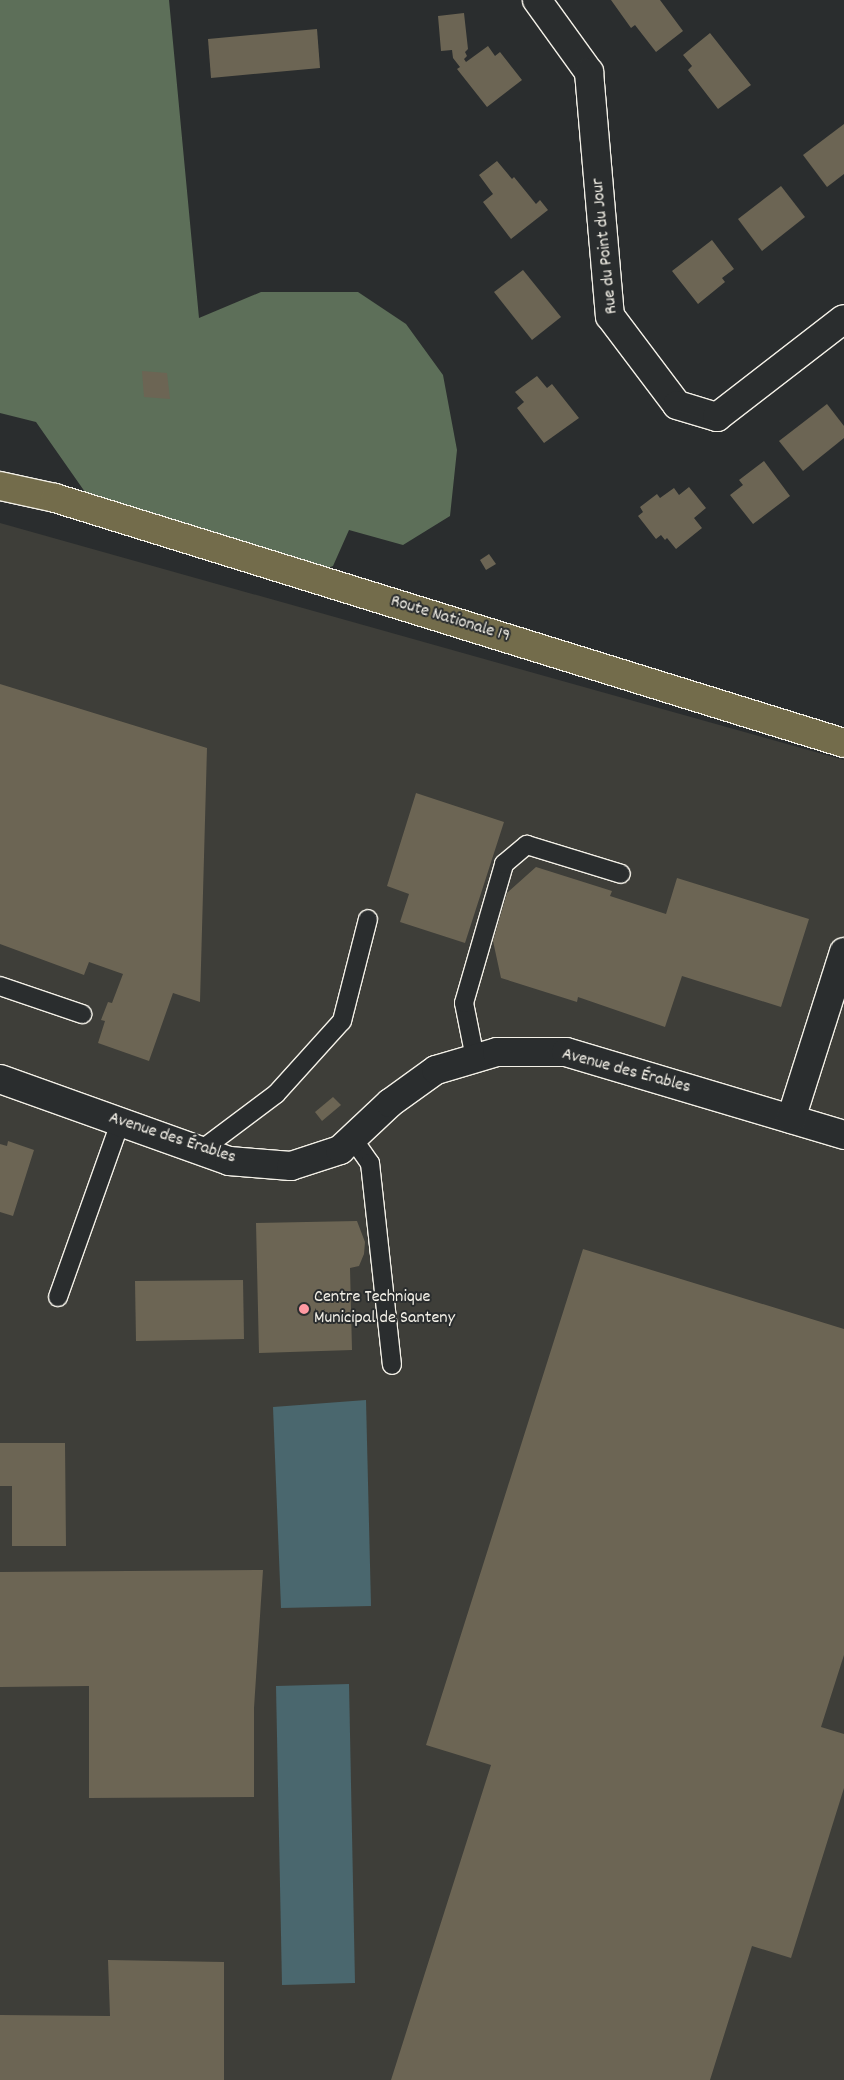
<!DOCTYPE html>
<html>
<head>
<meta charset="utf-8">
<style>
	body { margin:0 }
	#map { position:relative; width:844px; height:2080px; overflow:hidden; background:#2a2d2e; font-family:Dekko,sans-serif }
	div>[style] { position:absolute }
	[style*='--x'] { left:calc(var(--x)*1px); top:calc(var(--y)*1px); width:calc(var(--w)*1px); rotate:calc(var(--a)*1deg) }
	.built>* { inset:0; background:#3e3e39 }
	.green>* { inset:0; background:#5d6f59 }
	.water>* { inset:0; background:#4a676e }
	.building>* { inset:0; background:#6c6554 }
	.roads { filter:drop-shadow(1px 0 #f4f1e8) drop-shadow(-1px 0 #f4f1e8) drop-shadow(0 1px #f4f1e8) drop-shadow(0 -1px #f4f1e8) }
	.service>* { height:18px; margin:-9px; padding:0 9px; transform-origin:9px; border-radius:9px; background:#2a2d2e }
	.minor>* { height:28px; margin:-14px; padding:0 14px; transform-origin:14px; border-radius:14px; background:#2a2d2e }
	.primary>* { height:28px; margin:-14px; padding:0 14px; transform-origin:14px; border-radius:14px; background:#736c4b }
	.dots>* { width:14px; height:14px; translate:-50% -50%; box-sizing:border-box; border:2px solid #2a2d2e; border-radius:50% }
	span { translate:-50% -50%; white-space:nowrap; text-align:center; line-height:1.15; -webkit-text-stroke:4px #2a2d2e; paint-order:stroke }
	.street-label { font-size:18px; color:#f4f1e8 }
	.poi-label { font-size:18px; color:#f4f1e8 }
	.left { translate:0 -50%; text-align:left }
</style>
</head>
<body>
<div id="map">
	<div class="built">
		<i style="clip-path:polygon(0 523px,844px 760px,844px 2080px,0 2080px)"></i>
	</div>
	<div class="green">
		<i style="clip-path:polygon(0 0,169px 0,199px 318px,261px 292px,358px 292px,406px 324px,443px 375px,457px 450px,450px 516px,403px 545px,349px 530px,333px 566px,306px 577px,92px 502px,36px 422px,0 413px)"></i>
	</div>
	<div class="water">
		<i style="clip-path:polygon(366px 1400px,371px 1606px,281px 1608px,273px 1407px)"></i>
		<i style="clip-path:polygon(349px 1684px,355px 1983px,282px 1985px,276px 1686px)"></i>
	</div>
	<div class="building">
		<i style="clip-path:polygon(611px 0,660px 0,683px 31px,656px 52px,635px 25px,631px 28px)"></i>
		<i style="clip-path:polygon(464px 13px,468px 49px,465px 52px,467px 56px,464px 59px,466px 62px,488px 46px,495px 56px,500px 52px,522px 80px,487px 107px,457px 69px,460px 67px,453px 58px,452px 50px,441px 51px,438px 16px)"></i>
		<i style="clip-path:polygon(317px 29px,320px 68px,211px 78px,208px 39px)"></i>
		<i style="clip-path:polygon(710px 33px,751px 85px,718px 109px,688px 70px,692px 66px,683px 55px)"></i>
		<i style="clip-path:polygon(844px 124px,844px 174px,827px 187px,803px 155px)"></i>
		<i style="clip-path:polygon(497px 161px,512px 179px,514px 177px,536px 204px,540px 200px,548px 210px,511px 239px,483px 202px,493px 194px,479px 175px)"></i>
		<i style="clip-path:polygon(781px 186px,805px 217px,762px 251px,738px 219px)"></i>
		<i style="clip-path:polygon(712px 240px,734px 269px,722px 278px,725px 282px,698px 304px,672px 271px)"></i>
		<i style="clip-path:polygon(523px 270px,561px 317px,532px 340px,494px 292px)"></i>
		<i style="clip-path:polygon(142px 371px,167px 373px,170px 399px,144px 397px)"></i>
		<i style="clip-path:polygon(537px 376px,547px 388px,552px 384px,579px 418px,544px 443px,517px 408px,524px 402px,515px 392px)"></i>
		<i style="clip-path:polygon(827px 404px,844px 426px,844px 438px,803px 471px,779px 441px)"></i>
		<i style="clip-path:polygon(764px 461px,790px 496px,753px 524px,730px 495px,743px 485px,739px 480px)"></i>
		<i style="clip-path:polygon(689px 487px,706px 508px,694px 518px,702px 528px,676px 549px,667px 538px,665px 540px,661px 535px,656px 539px,638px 516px,643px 512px,640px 507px,657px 494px,660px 498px,674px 488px,679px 495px)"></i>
		<i style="clip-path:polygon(489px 554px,496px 564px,486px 570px,480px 560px)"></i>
		<i style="clip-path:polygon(0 684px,207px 748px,200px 1002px,173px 993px,149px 1061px,98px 1043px,105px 1021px,101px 1020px,108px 1002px,112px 1003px,123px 974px,89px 962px,84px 975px,0 944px)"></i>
		<i style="clip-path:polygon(416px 793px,504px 822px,465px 943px,400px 922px,409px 894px,387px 886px)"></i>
		<i style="clip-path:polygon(536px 867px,612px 891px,610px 896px,666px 914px,677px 878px,809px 919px,781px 1007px,682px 976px,665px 1027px,578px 997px,577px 1002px,501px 978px,493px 941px,507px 893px)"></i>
		<i style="clip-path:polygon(333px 1097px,341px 1105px,322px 1121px,315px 1112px)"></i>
		<i style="clip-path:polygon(8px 1141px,34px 1150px,13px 1216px,0 1212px,0 1144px,7px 1146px)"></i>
		<i style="clip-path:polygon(357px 1221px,365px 1242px,364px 1254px,359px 1266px,350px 1268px,352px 1350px,259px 1353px,256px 1223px)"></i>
		<i style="clip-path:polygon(583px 1249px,844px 1329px,844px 1655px,821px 1727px,844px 1734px,844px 1788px,791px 1958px,752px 1946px,710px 2080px,391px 2080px,491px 1765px,426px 1745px)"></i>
		<i style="clip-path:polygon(243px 1280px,244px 1339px,136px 1341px,135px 1281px)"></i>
		<i style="clip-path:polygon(0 1443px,65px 1443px,66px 1546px,12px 1546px,12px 1486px,0 1486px)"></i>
		<i style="clip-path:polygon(263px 1570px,254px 1708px,254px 1797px,89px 1798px,89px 1686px,0 1687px,0 1572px)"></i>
		<i style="clip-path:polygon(108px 1960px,224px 1962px,224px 2080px,0 2080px,0 2015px,110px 2016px)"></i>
	</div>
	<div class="roads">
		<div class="service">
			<i style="--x:0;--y:986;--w:87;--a:18.9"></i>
			<i style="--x:475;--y:1058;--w:56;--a:-101.3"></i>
			<i style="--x:464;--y:1003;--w:145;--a:-73.9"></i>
			<i style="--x:504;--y:864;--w:30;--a:-40"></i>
			<i style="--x:527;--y:845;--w:98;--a:17.1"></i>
			<i style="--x:353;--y:1139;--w:29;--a:55"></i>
			<i style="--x:370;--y:1163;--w:203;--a:83.8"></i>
			<i style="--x:200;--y:1151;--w:95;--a:-36.9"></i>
			<i style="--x:276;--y:1094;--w:98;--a:-47.9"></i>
			<i style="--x:342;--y:1021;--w:105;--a:-75.7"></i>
			<i style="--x:58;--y:1297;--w:185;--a:-70.4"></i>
		</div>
		<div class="minor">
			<i style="--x:537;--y:0;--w:89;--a:54.2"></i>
			<i style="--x:589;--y:72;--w:245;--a:85.1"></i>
			<i style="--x:610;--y:316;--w:111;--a:53"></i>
			<i style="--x:677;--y:405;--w:42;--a:16.7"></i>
			<i style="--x:717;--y:417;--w:160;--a:-37.7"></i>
			<i style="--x:0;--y:1079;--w:243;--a:19.7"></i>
			<i style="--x:229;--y:1161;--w:62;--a:4.6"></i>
			<i style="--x:291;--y:1166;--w:52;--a:-18.1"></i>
			<i style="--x:340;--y:1150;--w:69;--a:-43.2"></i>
			<i style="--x:390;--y:1103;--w:57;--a:-35.7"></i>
			<i style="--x:436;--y:1070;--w:64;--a:-16.4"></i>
			<i style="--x:497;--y:1052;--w:69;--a:0"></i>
			<i style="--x:566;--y:1052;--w:290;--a:16.6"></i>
			<i style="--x:791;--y:1119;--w:175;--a:-72.4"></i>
		</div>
		<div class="primary">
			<i style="--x:0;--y:486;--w:56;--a:12.3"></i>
			<i style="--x:55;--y:498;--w:826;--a:17.25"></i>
		</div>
	</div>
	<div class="dots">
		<i style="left:304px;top:1309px;background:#ff9aa2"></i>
	</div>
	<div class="street-label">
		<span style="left:606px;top:246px;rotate:-96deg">Rue du Point du Jour</span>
		<span style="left:450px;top:620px;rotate:17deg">Route Nationale 19</span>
		<span style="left:626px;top:1072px;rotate:15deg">Avenue des Érables</span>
		<span style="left:172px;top:1139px;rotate:18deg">Avenue des Érables</span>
	</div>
	<div class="poi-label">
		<span class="left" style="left:314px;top:1309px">Centre Technique<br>Municipal de Santeny</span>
	</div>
</div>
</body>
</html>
